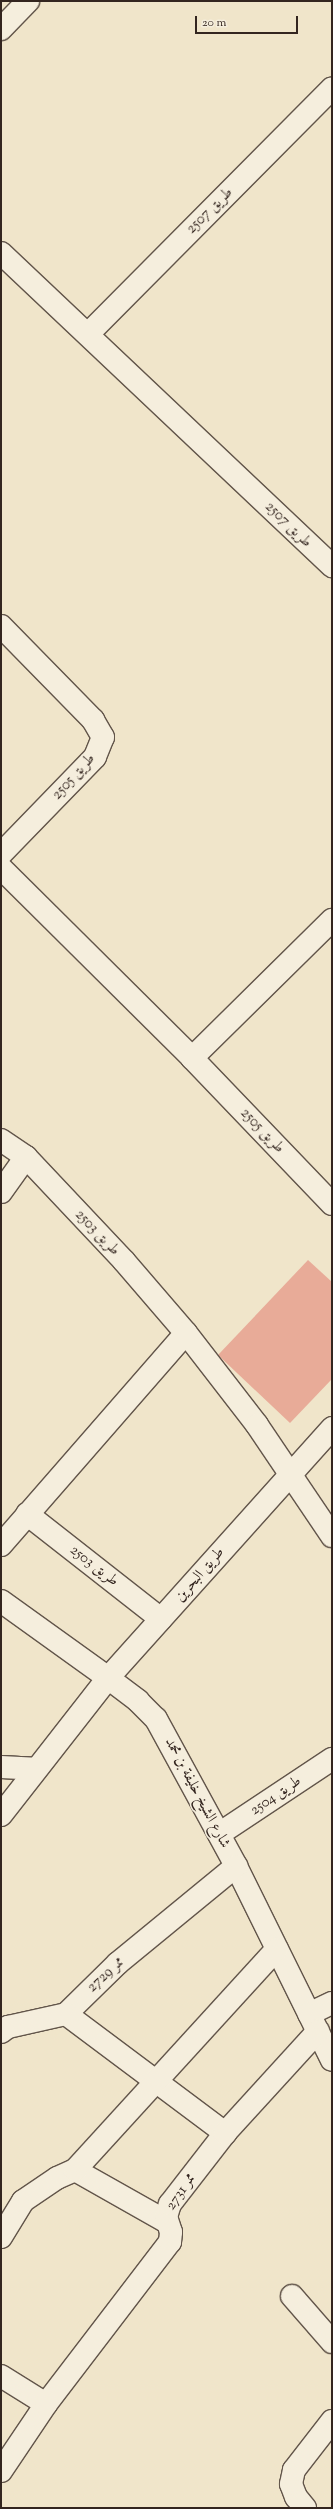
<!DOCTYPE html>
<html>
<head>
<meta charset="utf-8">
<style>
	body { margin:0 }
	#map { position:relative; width:333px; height:2509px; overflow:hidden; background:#f0e5ca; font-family:"Sorts Mill Goudy",Amiri,serif }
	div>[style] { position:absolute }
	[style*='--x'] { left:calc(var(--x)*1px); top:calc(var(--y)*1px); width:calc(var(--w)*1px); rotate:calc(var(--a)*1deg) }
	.building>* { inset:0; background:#e8ab98 }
	.roads { filter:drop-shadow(1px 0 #62554a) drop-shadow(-1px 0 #62554a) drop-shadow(0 1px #62554a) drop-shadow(0 -1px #62554a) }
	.minor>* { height:22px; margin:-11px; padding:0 11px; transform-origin:11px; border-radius:11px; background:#f5eedd }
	span { translate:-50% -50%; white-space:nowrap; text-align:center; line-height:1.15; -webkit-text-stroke:3px #f5eedd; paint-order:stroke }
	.street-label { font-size:15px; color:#33251f }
	.frame { position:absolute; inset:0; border:2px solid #33251f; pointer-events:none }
	.scale { position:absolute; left:195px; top:16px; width:103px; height:18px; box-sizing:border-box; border:2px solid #33251f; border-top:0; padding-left:5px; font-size:12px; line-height:14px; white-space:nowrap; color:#33251f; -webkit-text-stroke:3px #f5eedd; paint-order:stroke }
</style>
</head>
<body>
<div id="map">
	<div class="building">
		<i style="clip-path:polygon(308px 1260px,332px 1282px,332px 1379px,290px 1423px,218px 1355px)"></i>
	</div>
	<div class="roads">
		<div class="minor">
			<i style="--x:1;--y:29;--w:39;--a:-46"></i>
			<i style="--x:1;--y:253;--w:456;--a:43.4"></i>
			<i style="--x:88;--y:334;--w:346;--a:-45.2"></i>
			<i style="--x:1;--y:626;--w:132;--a:45.6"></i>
			<i style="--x:93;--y:720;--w:20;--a:60"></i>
			<i style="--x:103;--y:737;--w:22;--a:112"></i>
			<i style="--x:95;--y:757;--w:135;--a:134.1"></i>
			<i style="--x:1;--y:868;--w:269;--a:44.8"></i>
			<i style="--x:192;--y:1058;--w:202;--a:46.2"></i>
			<i style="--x:192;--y:1058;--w:197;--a:-44.6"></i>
			<i style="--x:1;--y:1140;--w:30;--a:34"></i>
			<i style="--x:26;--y:1157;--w:143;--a:46.7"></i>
			<i style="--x:124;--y:1261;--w:95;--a:49.3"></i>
			<i style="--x:186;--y:1333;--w:116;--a:52.3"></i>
			<i style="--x:257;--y:1425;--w:134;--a:56"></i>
			<i style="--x:1;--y:1192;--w:43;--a:-54.5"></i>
			<i style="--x:27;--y:1514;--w:170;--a:38.1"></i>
			<i style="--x:1;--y:1545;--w:281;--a:-48.9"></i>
			<i style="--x:1;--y:1601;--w:132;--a:35.7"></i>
			<i style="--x:108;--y:1678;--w:38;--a:37"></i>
			<i style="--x:138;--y:1701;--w:25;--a:45"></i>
			<i style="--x:156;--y:1719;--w:167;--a:61.4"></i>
			<i style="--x:236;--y:1866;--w:216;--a:63.7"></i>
			<i style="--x:1;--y:1767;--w:34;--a:3"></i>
			<i style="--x:1;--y:1815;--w:174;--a:-52"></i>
			<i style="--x:108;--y:1678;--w:336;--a:-48.1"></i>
			<i style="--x:219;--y:1834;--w:136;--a:-33.6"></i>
			<i style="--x:66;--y:2014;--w:73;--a:-44.4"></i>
			<i style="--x:118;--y:1963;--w:153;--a:-39.4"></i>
			<i style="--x:66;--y:2014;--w:199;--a:36.8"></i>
			<i style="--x:309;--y:2014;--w:25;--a:-26"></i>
			<i style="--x:1;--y:2032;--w:9;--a:-36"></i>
			<i style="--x:8;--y:2027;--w:59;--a:-12.6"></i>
			<i style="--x:75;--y:2170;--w:106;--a:29.5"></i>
			<i style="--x:1;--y:2237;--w:42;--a:-58.6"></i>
			<i style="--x:23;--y:2201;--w:41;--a:-34.1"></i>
			<i style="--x:57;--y:2178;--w:20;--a:-24"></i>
			<i style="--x:75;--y:2170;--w:299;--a:-47.6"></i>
			<i style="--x:292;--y:2296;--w:61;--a:49"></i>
			<i style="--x:1;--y:2376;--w:53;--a:31.9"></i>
			<i style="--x:1;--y:2471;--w:81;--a:-56.1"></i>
			<i style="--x:46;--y:2404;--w:204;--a:-52.6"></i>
			<i style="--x:170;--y:2242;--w:10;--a:-84"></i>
			<i style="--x:171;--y:2232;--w:16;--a:-108"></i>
			<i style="--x:166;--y:2217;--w:14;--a:-73"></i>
			<i style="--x:170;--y:2204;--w:90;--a:-52.2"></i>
			<i style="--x:225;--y:2133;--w:138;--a:-47.6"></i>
			<i style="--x:305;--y:2508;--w:14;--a:-129"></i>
			<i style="--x:296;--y:2497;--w:14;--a:-111"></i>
			<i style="--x:291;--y:2484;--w:14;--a:-78"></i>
			<i style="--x:294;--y:2470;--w:62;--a:-52.2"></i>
		</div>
	</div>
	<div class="street-label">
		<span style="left:210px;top:211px;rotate:-45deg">طريق 2507</span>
		<span style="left:288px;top:525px;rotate:44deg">طريق 2507</span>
		<span style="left:74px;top:777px;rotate:-48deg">طريق 2505</span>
		<span style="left:262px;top:1131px;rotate:46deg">طريق 2505</span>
		<span style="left:97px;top:1233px;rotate:46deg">طريق 2503</span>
		<span style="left:94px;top:1566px;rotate:38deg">طريق 2503</span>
		<span style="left:200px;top:1575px;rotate:-49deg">طريق البحرين</span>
		<span style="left:197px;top:1793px;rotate:62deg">شارع الشيخ خليفة بن محمد</span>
		<span style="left:276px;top:1796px;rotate:-34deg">طريق 2504</span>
		<span style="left:106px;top:1975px;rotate:-43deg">ممر 2729</span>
		<span style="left:181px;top:2192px;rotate:-56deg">ممر 2731</span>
	</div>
	<div class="frame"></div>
	<div class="scale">20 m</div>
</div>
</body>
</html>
